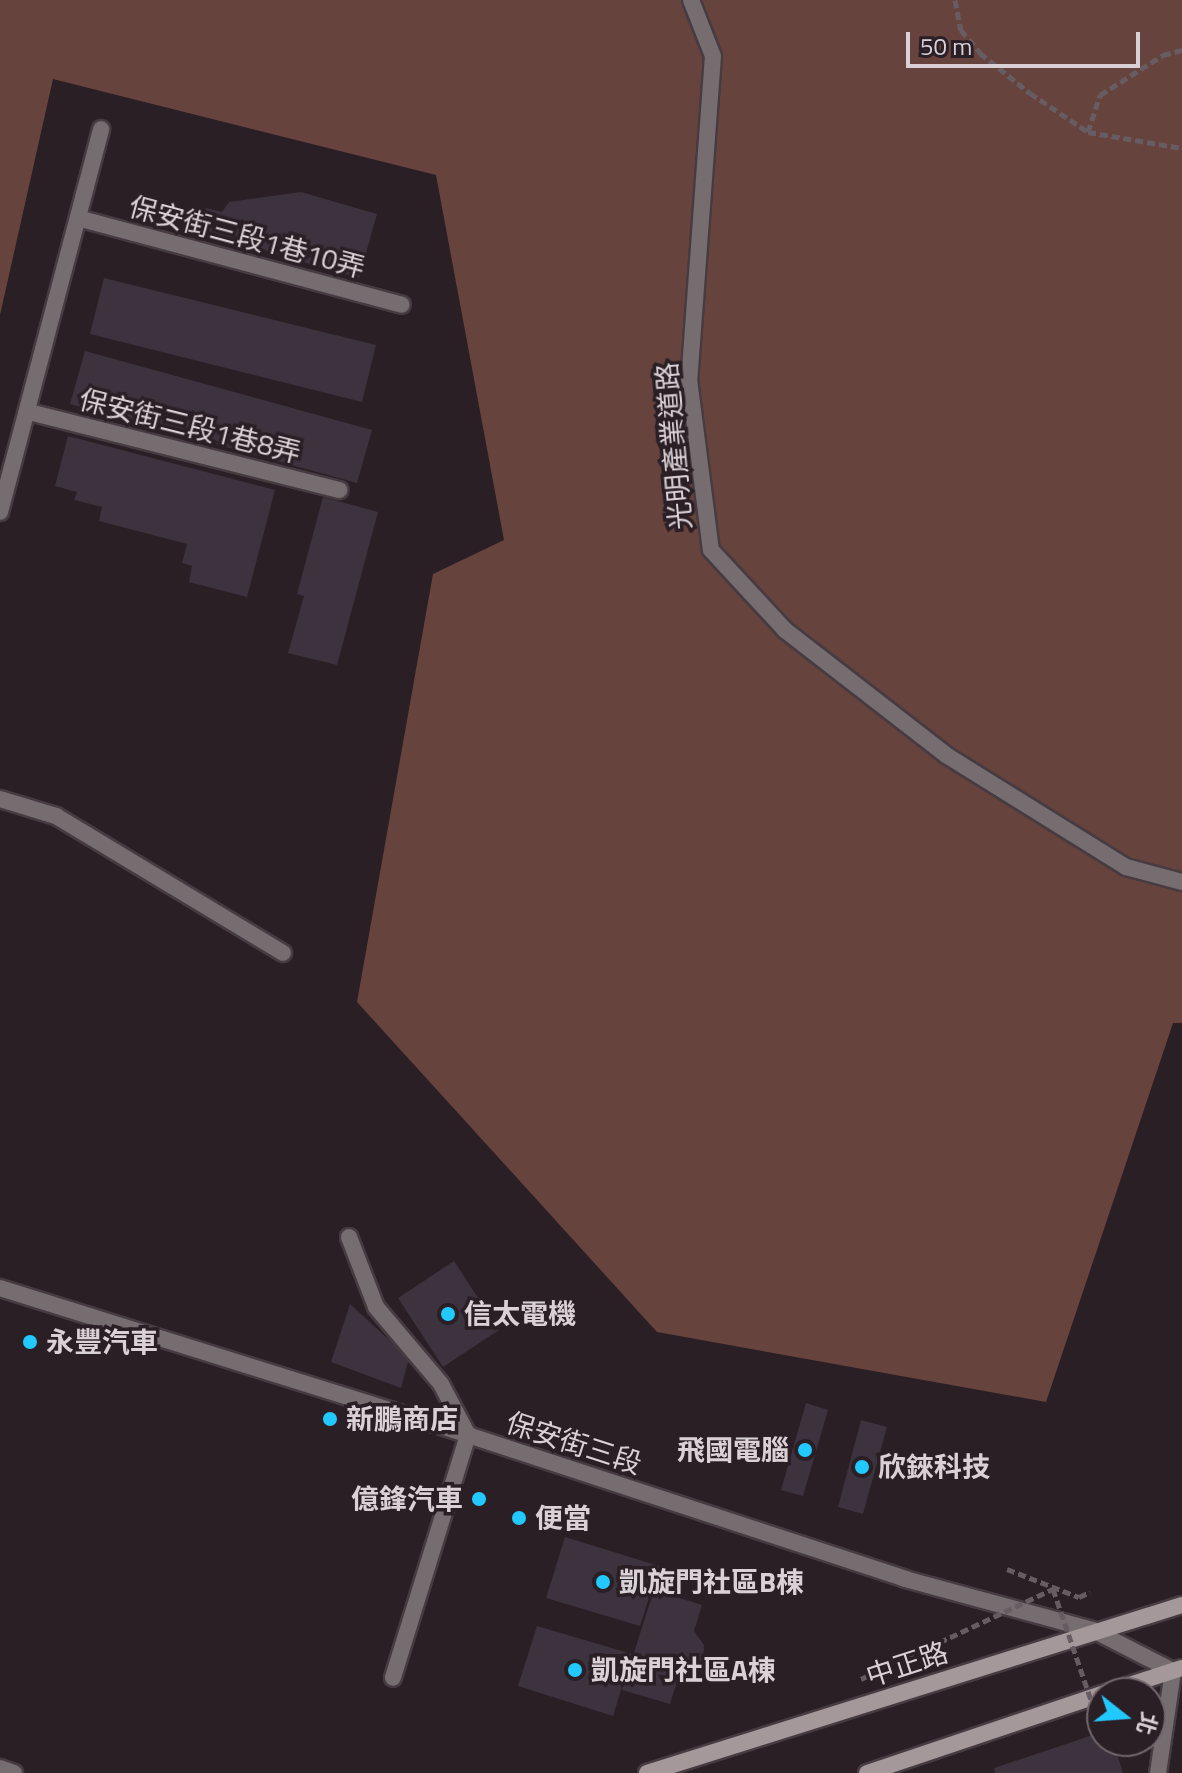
<!DOCTYPE html>
<html>
<head>
<meta charset="utf-8">
<style>
	body { margin:0 }
	#map { position:relative; width:1182px; height:1773px; overflow:hidden; background:#2b1f26; font-family:"Titillium Web","Noto Sans TC",sans-serif }
	div>[style] { position:absolute }
	[style*='--x'] { left:calc(var(--x)*1px); top:calc(var(--y)*1px); width:calc(var(--w)*1px); rotate:calc(var(--a)*1deg) }
	.forest>* { inset:0; background:#67433d }
	.building>* { inset:0; background:#3c333e }
	.path>* { height:5px; margin-top:-2.5px; transform-origin:0; background:repeating-linear-gradient(90deg,#665c62 0 8px,transparent 0 12px) }
	.roads { filter:drop-shadow(2px 0 #473b42) drop-shadow(-2px 0 #473b42) drop-shadow(0 2px #473b42) drop-shadow(0 -2px #473b42) }
	.service>* { height:16px; margin:-8px; padding:0 8px; transform-origin:8px; border-radius:8px; background:#756d6f }
	.minor>* { height:16px; margin:-8px; padding:0 8px; transform-origin:8px; border-radius:8px; background:#756d6f }
	.tertiary>* { height:16px; margin:-8px; padding:0 8px; transform-origin:8px; border-radius:8px; background:#756d6f }
	.secondary>* { height:16px; margin:-8px; padding:0 8px; transform-origin:8px; border-radius:8px; background:#a5989a }
	.path-bridge>* { height:5px; margin-top:-2.5px; transform-origin:0; background:repeating-linear-gradient(90deg,#665c62 0 8px,transparent 0 12px) }
	.dots>* { width:22px; height:22px; translate:-50% -50%; box-sizing:border-box; border:4px solid #2b1f26; border-radius:50% }
	span { translate:-50% -50%; white-space:nowrap; text-align:center; line-height:1.15; -webkit-text-stroke:7px #2b1f26; paint-order:stroke }
	.street-label { font-size:28px; color:#d9d1d5 }
	.poi-label { font-size:28px; color:#d9d1d5; font-weight:700 }
	.left { translate:0 -50%; text-align:left }
	.right { translate:-100% -50%; text-align:right }
	.north { position:absolute; left:1086px; top:1677px; width:80px; height:80px; box-sizing:border-box; background:#2b1f26; border:2px solid #71666c; border-radius:50%; rotate:107deg; font-size:22px; font-weight:700; line-height:32px; text-align:center; color:#d9d1d5 }
	.north::after { content:''; display:block; margin:auto; width:28px; height:36px; background:#22c9fe; clip-path:polygon(50% 0,100% 100%,50% 72%,0 100%) }
	.scale { position:absolute; left:906px; top:32px; width:234px; height:36px; box-sizing:border-box; border:4px solid #d9d1d5; border-top:0; padding-left:10px; font-size:24px; line-height:28px; white-space:nowrap; color:#d9d1d5; -webkit-text-stroke:6px #2b1f26; paint-order:stroke }
</style>
</head>
<body>
<div id="map">
	<div class="forest">
		<i style="clip-path:polygon(0 0,1182px 0,1182px 1023px,1173px 1023px,1046px 1402px,657px 1332px,357px 1002px,433px 574px,504px 540px,436px 175px,53px 79px,0 315px)"></i>
	</div>
	<div class="building">
		<i style="clip-path:polygon(301px 192px,377px 214px,359px 278px,199px 232px,206px 208px,222px 212px,229px 202px)"></i>
		<i style="clip-path:polygon(104px 278px,376px 345px,362px 402px,90px 334px)"></i>
		<i style="clip-path:polygon(85px 351px,372px 430px,357px 483px,70px 404px)"></i>
		<i style="clip-path:polygon(68px 436px,275px 490px,247px 597px,189px 582px,192px 566px,182px 563px,187px 544px,99px 521px,102px 507px,74px 500px,77px 492px,55px 486px)"></i>
		<i style="clip-path:polygon(323px 497px,378px 512px,337px 665px,288px 653px,304px 596px,297px 594px)"></i>
		<i style="clip-path:polygon(454px 1261px,499px 1330px,443px 1367px,398px 1298px)"></i>
		<i style="clip-path:polygon(350px 1304px,409px 1358px,401px 1388px,331px 1362px)"></i>
		<i style="clip-path:polygon(806px 1403px,828px 1410px,803px 1496px,781px 1490px)"></i>
		<i style="clip-path:polygon(861px 1420px,887px 1427px,863px 1514px,838px 1507px)"></i>
		<i style="clip-path:polygon(565px 1537px,659px 1566px,640px 1626px,546px 1598px)"></i>
		<i style="clip-path:polygon(654px 1590px,702px 1605px,694px 1631px,704px 1645px,703px 1662px,691px 1675px,678px 1678px,670px 1704px,622px 1690px)"></i>
		<i style="clip-path:polygon(537px 1626px,632px 1654px,613px 1716px,518px 1686px)"></i>
		<i style="clip-path:polygon(1102px 1732px,1102px 1741px,1113px 1741px,1123px 1773px,995px 1773px,994px 1768px)"></i>
	</div>
	<div class="path">
		<i style="--x:955;--y:0;--w:31;--a:79"></i>
		<i style="--x:961;--y:30;--w:30;--a:50"></i>
		<i style="--x:980;--y:53;--w:64;--a:38.7"></i>
		<i style="--x:1030;--y:93;--w:70;--a:33.9"></i>
		<i style="--x:1088;--y:132;--w:95;--a:9.7"></i>
		<i style="--x:1088;--y:132;--w:39;--a:-72"></i>
		<i style="--x:1100;--y:95;--w:75;--a:-32.4"></i>
		<i style="--x:1163;--y:55;--w:20;--a:-15"></i>
		<i style="--x:1007;--y:1569;--w:77;--a:21.3"></i>
		<i style="--x:1079;--y:1597;--w:12;--a:-24"></i>
		<i style="--x:861;--y:1679;--w:26;--a:-25"></i>
		<i style="--x:1100;--y:1726;--w:2;--a:0"></i>
		<i style="--x:1126;--y:1741;--w:2;--a:90"></i>
	</div>
	<div class="roads">
		<div class="service">
			<i style="--x:691;--y:0;--w:60;--a:68.6"></i>
			<i style="--x:713;--y:56;--w:324;--a:94.2"></i>
			<i style="--x:689;--y:379;--w:172;--a:82.7"></i>
			<i style="--x:711;--y:550;--w:109;--a:47.2"></i>
			<i style="--x:785;--y:630;--w:204;--a:37.8"></i>
			<i style="--x:946;--y:755;--w:212;--a:31.9"></i>
			<i style="--x:1126;--y:867;--w:58;--a:15"></i>
			<i style="--x:78;--y:218;--w:335;--a:15"></i>
			<i style="--x:29;--y:412;--w:320;--a:14.1"></i>
			<i style="--x:0;--y:799;--w:59;--a:16.9"></i>
			<i style="--x:56;--y:816;--w:265;--a:31.1"></i>
			<i style="--x:349;--y:1237;--w:75;--a:68.9"></i>
			<i style="--x:376;--y:1307;--w:101;--a:49.8"></i>
			<i style="--x:441;--y:1384;--w:58;--a:62.1"></i>
			<i style="--x:468;--y:1435;--w:254;--a:107.2"></i>
			<i style="--x:0;--y:1768;--w:15;--a:20"></i>
		</div>
		<div class="minor">
			<i style="--x:0;--y:512;--w:396;--a:-75.2"></i>
			<i style="--x:1158;--y:1773;--w:103;--a:-81.6"></i>
		</div>
		<div class="tertiary">
			<i style="--x:0;--y:1288;--w:491;--a:17.4"></i>
			<i style="--x:468;--y:1435;--w:460;--a:18.2"></i>
			<i style="--x:905;--y:1579;--w:195;--a:15.2"></i>
			<i style="--x:1093;--y:1630;--w:90;--a:27.1"></i>
		</div>
		<div class="secondary">
			<i style="--x:1105;--y:1693;--w:81;--a:-18"></i>
			<i style="--x:647;--y:1773;--w:561;--a:-17.43"></i>
			<i style="--x:867;--y:1773;--w:248;--a:-18.6"></i>
		</div>
	</div>
	<div class="path-bridge">
		<i style="--x:885;--y:1668;--w:186;--a:-25.2"></i>
		<i style="--x:1053;--y:1589;--w:145;--a:71.1"></i>
	</div>
	<div class="dots">
		<i style="left:448px;top:1314px;background:#22c9fe"></i>
		<i style="left:30px;top:1342px;background:#22c9fe"></i>
		<i style="left:330px;top:1419px;background:#22c9fe"></i>
		<i style="left:805px;top:1450px;background:#22c9fe"></i>
		<i style="left:862px;top:1467px;background:#22c9fe"></i>
		<i style="left:479px;top:1499px;background:#22c9fe"></i>
		<i style="left:519px;top:1518px;background:#22c9fe"></i>
		<i style="left:603px;top:1582px;background:#22c9fe"></i>
		<i style="left:575px;top:1670px;background:#22c9fe"></i>
	</div>
	<div class="street-label">
		<span style="left:247px;top:237px;rotate:15deg">保安街三段1巷10弄</span>
		<span style="left:190px;top:426px;rotate:14deg">保安街三段1巷8弄</span>
		<span style="left:674px;top:446px;rotate:-95deg">光明產業道路</span>
		<span style="left:574px;top:1443px;rotate:18deg">保安街三段</span>
		<span style="left:907px;top:1664px;rotate:-18deg">中正路</span>
	</div>
	<div class="poi-label">
		<span class="left" style="left:464px;top:1314px">信太電機</span>
		<span class="left" style="left:46px;top:1342px">永豐汽車</span>
		<span class="left" style="left:346px;top:1419px">新鵬商店</span>
		<span class="right" style="left:789px;top:1450px">飛國電腦</span>
		<span class="left" style="left:878px;top:1467px">欣錸科技</span>
		<span class="right" style="left:463px;top:1499px">億鋒汽車</span>
		<span class="left" style="left:535px;top:1518px">便當</span>
		<span class="left" style="left:619px;top:1582px">凱旋門社區B棟</span>
		<span class="left" style="left:591px;top:1670px">凱旋門社區A棟</span>
	</div>
	<div class="north">北</div>
	<div class="scale">50 m</div>
</div>
</body>
</html>
